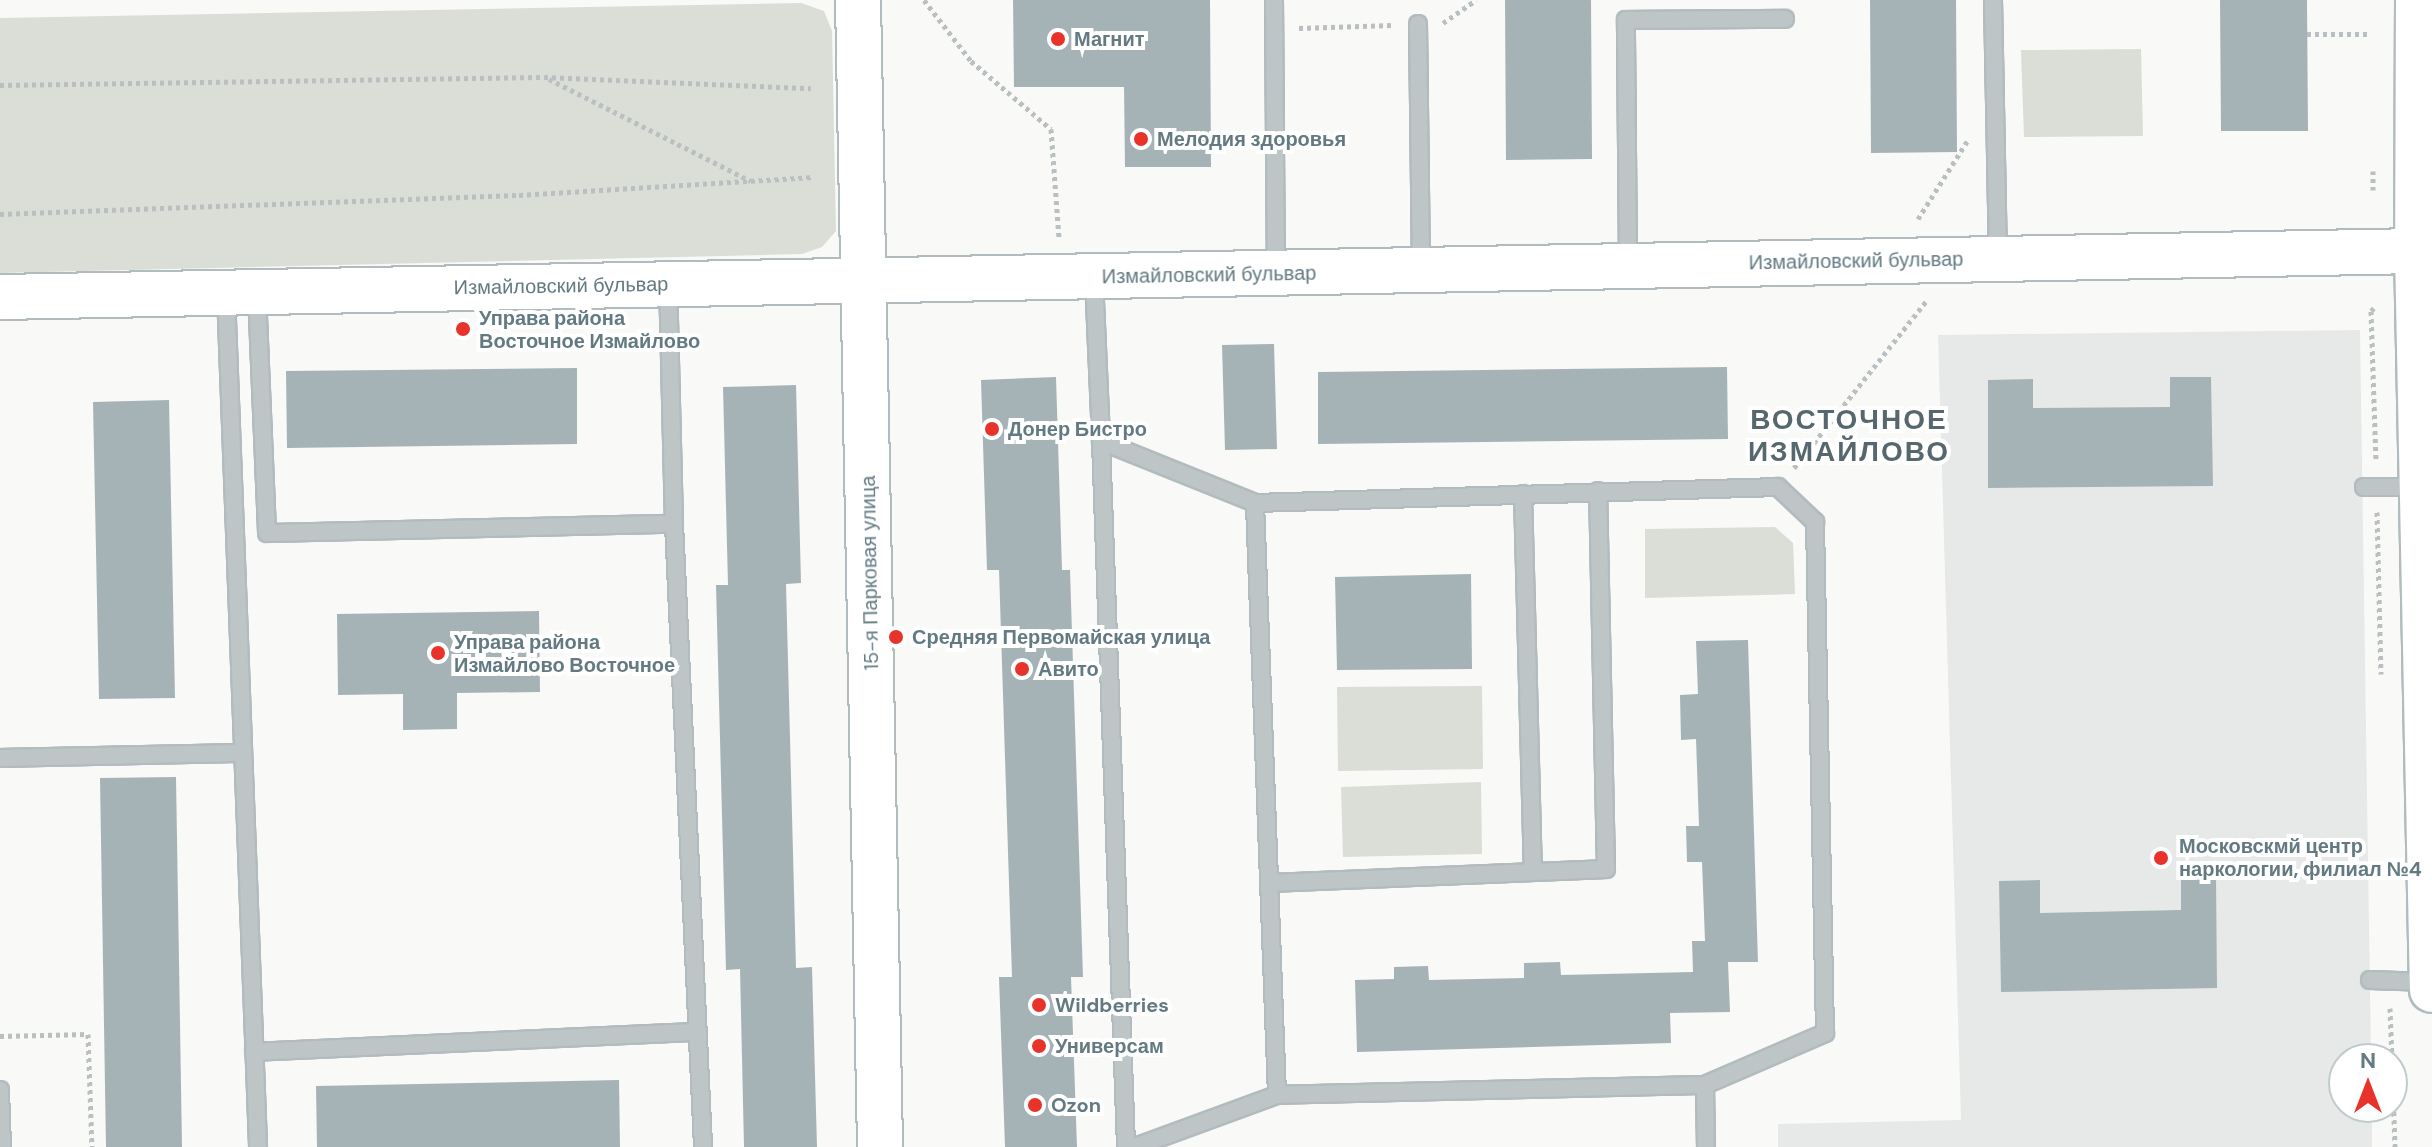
<!DOCTYPE html>
<html>
<head>
<meta charset="utf-8">
<style>
	body { margin:0 }
	#map { position:relative; width:2432px; height:1147px; overflow:hidden; background:#f9f9f7; font-family:"DM Sans",sans-serif }
	div>[style] { position:absolute }
	[style*='--x'] { left:calc(var(--x)*1px); top:calc(var(--y)*1px); width:calc(var(--w)*1px); rotate:calc(var(--a)*1deg) }
	.built>* { inset:0; background:#e7e9e8 }
	.green>* { inset:0; background:#daded6 }
	.building>* { inset:0; background:#a6b3b6 }
	.path>* { height:5px; margin-top:-2.5px; transform-origin:0; background:repeating-linear-gradient(90deg,#babfc1 0 4px,transparent 0 8px) }
	.roads { filter:drop-shadow(2px 0 #b2bbbe) drop-shadow(-2px 0 #b2bbbe) drop-shadow(0 2px #b2bbbe) drop-shadow(0 -2px #b2bbbe) }
	.lane>* { height:16px; margin:-8px; padding:0 8px; transform-origin:8px; border-radius:8px; background:#bdc5c7 }
	.secondary>* { height:44px; margin:-22px; padding:0 22px; transform-origin:22px; border-radius:22px; background:#fff }
	.dots>* { width:22px; height:22px; translate:-50% -50%; box-sizing:border-box; border:4px solid #fff; border-radius:50% }
	span { translate:-50% -50%; white-space:nowrap; text-align:center; line-height:1.15; -webkit-text-stroke:8px #fff; paint-order:stroke }
	.poi-label { font-size:20px; color:#637a82; font-weight:700 }
	.left { translate:0 -50%; text-align:left }
	.street-label { font-size:20px; color:#637a82 }
	.district-label { font-size:28px; color:#56676d; font-weight:700; letter-spacing:2px }
	.north { position:absolute; left:2328px; top:1043px; width:80px; height:80px; box-sizing:border-box; background:#fff; border:2px solid #c1cacd; border-radius:50%; rotate:0deg; font-size:22px; font-weight:700; line-height:32px; text-align:center; color:#637a82 }
	.north::after { content:''; display:block; margin:auto; width:28px; height:36px; background:#e73329; clip-path:polygon(50% 0,100% 100%,50% 72%,0 100%) }
</style>
</head>
<body>
<div id="map">
	<div class="built">
		<i style="clip-path:polygon(2360px 330px,2371px 1059px,2344px 1059px,2344px 1107px,2372px 1107px,2372px 1147px,1778px 1147px,1778px 1124px,1961px 1120px,1938px 335px)"></i>
	</div>
	<div class="green">
		<i style="clip-path:polygon(801px 3px,824px 11px,832px 31px,836px 231px,822px 247px,802px 254px,0 273px,0 18px)"></i>
		<i style="clip-path:polygon(2141px 49px,2143px 136px,2024px 137px,2021px 50px)"></i>
		<i style="clip-path:polygon(1775px 527px,1793px 543px,1795px 594px,1645px 598px,1645px 529px)"></i>
		<i style="clip-path:polygon(1482px 686px,1483px 769px,1338px 771px,1337px 687px)"></i>
		<i style="clip-path:polygon(1481px 782px,1482px 854px,1343px 857px,1341px 787px)"></i>
	</div>
	<div class="building">
		<i style="clip-path:polygon(1013px 0,1210px 0,1211px 167px,1125px 167px,1124px 87px,1014px 87px)"></i>
		<i style="clip-path:polygon(1505px 0,1591px 0,1592px 159px,1506px 160px)"></i>
		<i style="clip-path:polygon(1870px 0,1956px 0,1957px 152px,1871px 153px)"></i>
		<i style="clip-path:polygon(2220px 0,2307px 0,2308px 131px,2221px 131px)"></i>
		<i style="clip-path:polygon(1274px 344px,1277px 449px,1225px 450px,1222px 345px)"></i>
		<i style="clip-path:polygon(1727px 367px,1728px 439px,1318px 444px,1318px 372px)"></i>
		<i style="clip-path:polygon(577px 368px,577px 444px,287px 448px,286px 371px)"></i>
		<i style="clip-path:polygon(1056px 377px,1062px 570px,1070px 570px,1083px 977px,1071px 977px,1077px 1147px,1005px 1147px,999px 977px,1012px 977px,999px 570px,987px 570px,981px 380px)"></i>
		<i style="clip-path:polygon(2170px 377px,2211px 377px,2213px 486px,1988px 488px,1988px 380px,2033px 379px,2033px 408px,2170px 407px)"></i>
		<i style="clip-path:polygon(796px 385px,801px 583px,786px 584px,796px 968px,812px 967px,817px 1147px,744px 1147px,740px 969px,726px 970px,716px 585px,728px 585px,723px 387px)"></i>
		<i style="clip-path:polygon(169px 400px,175px 698px,99px 699px,93px 402px)"></i>
		<i style="clip-path:polygon(1471px 574px,1472px 669px,1337px 670px,1335px 577px)"></i>
		<i style="clip-path:polygon(539px 611px,540px 692px,457px 693px,457px 729px,403px 730px,403px 694px,338px 695px,337px 614px)"></i>
		<i style="clip-path:polygon(1748px 640px,1758px 962px,1728px 962px,1730px 1012px,1670px 1013px,1671px 1043px,1357px 1052px,1355px 980px,1394px 979px,1394px 967px,1428px 966px,1429px 980px,1524px 978px,1524px 963px,1560px 962px,1561px 975px,1693px 972px,1692px 941px,1705px 941px,1702px 862px,1687px 862px,1686px 826px,1699px 826px,1696px 739px,1681px 740px,1680px 695px,1698px 694px,1696px 641px)"></i>
		<i style="clip-path:polygon(176px 777px,182px 1147px,106px 1147px,100px 778px)"></i>
		<i style="clip-path:polygon(2216px 874px,2217px 988px,2001px 992px,1999px 881px,2040px 880px,2040px 913px,2181px 910px,2181px 875px)"></i>
		<i style="clip-path:polygon(619px 1080px,620px 1147px,317px 1147px,316px 1086px)"></i>
	</div>
	<div class="path">
		<i style="--x:924;--y:0;--w:77;--a:52.4"></i>
		<i style="--x:971;--y:61;--w:105;--a:40.4"></i>
		<i style="--x:1051;--y:129;--w:110;--a:85.8"></i>
		<i style="--x:1443;--y:23;--w:40;--a:-34.9"></i>
		<i style="--x:1299;--y:28;--w:94;--a:-1.8"></i>
		<i style="--x:2307;--y:34;--w:60;--a:0"></i>
		<i style="--x:549;--y:79;--w:226;--a:26.8"></i>
		<i style="--x:0;--y:85;--w:544;--a:-0.84"></i>
		<i style="--x:544;--y:77;--w:267;--a:2.4"></i>
		<i style="--x:2373;--y:171;--w:19;--a:90"></i>
		<i style="--x:0;--y:214;--w:519;--a:-2.1"></i>
		<i style="--x:519;--y:195;--w:295;--a:-3.5"></i>
		<i style="--x:1918;--y:219;--w:93;--a:-57.7"></i>
		<i style="--x:2374;--y:308;--w:4;--a:135"></i>
		<i style="--x:2371;--y:311;--w:151;--a:88.1"></i>
		<i style="--x:1794;--y:468;--w:214;--a:-51.6"></i>
		<i style="--x:2377;--y:512;--w:162;--a:88.6"></i>
		<i style="--x:2390;--y:1008;--w:51;--a:87.8"></i>
		<i style="--x:0;--y:1036;--w:88;--a:-1.3"></i>
		<i style="--x:88;--y:1034;--w:113;--a:88"></i>
		<i style="--x:2392;--y:1064;--w:83;--a:87.9"></i>
	</div>
	<div class="roads">
		<div class="lane">
			<i style="--x:1274;--y:0;--w:270;--a:89.6"></i>
			<i style="--x:1993;--y:0;--w:256;--a:88.9"></i>
			<i style="--x:1418;--y:24;--w:246;--a:89.3"></i>
			<i style="--x:1628;--y:264;--w:244;--a:-90.5"></i>
			<i style="--x:1626;--y:20;--w:159;--a:-0.4"></i>
			<i style="--x:1094;--y:278;--w:163;--a:87.5"></i>
			<i style="--x:1101;--y:441;--w:166;--a:21.9"></i>
			<i style="--x:1255;--y:503;--w:523;--a:-1.75"></i>
			<i style="--x:1778;--y:487;--w:51;--a:43.4"></i>
			<i style="--x:1815;--y:522;--w:511;--a:88.88"></i>
			<i style="--x:1825;--y:1033;--w:131;--a:156.6"></i>
			<i style="--x:1705;--y:1085;--w:428;--a:178.7"></i>
			<i style="--x:1277;--y:1095;--w:592;--a:-92.13"></i>
			<i style="--x:226;--y:293;--w:855;--a:87.85"></i>
			<i style="--x:257;--y:293;--w:240;--a:87.6"></i>
			<i style="--x:267;--y:533;--w:407;--a:-1.3"></i>
			<i style="--x:674;--y:524;--w:238;--a:-91.4"></i>
			<i style="--x:1101;--y:441;--w:706;--a:87.97"></i>
			<i style="--x:2364;--y:487;--w:58;--a:0"></i>
			<i style="--x:1523;--y:494;--w:378;--a:88.5"></i>
			<i style="--x:674;--y:524;--w:624;--a:87.33"></i>
			<i style="--x:0;--y:758;--w:243;--a:-1.2"></i>
			<i style="--x:1272;--y:883;--w:334;--a:-2.4"></i>
			<i style="--x:1606;--y:869;--w:378;--a:-91.2"></i>
			<i style="--x:2370;--y:980;--w:58;--a:2"></i>
			<i style="--x:254;--y:1052;--w:443;--a:-2.6"></i>
			<i style="--x:1705;--y:1085;--w:62;--a:89.1"></i>
			<i style="--x:0;--y:1090;--w:57;--a:88"></i>
			<i style="--x:1135;--y:1147;--w:151;--a:-20.1"></i>
		</div>
		<div class="secondary">
			<i style="--x:858;--y:0;--w:1147;--a:88.9"></i>
			<i style="--x:2418;--y:0;--w:251;--a:90.2"></i>
			<i style="--x:2417;--y:251;--w:739;--a:88.84"></i>
			<i style="--x:0;--y:297;--w:2417;--a:-1.09"></i>
		</div>
	</div>
	<div class="dots">
		<i style="left:1058px;top:39px;background:#e73329"></i>
		<i style="left:1141px;top:139px;background:#e73329"></i>
		<i style="left:463px;top:329px;background:#e73329"></i>
		<i style="left:992px;top:429px;background:#e73329"></i>
		<i style="left:896px;top:637px;background:#e73329"></i>
		<i style="left:438px;top:653px;background:#e73329"></i>
		<i style="left:1022px;top:669px;background:#e73329"></i>
		<i style="left:2161px;top:858px;background:#e73329"></i>
		<i style="left:1039px;top:1005px;background:#e73329"></i>
		<i style="left:1039px;top:1046px;background:#e73329"></i>
		<i style="left:1035px;top:1105px;background:#e73329"></i>
	</div>
	<div class="poi-label">
		<span class="left" style="left:1074px;top:39px">Магнит</span>
		<span class="left" style="left:1157px;top:139px">Мелодия здоровья</span>
		<span class="left" style="left:479px;top:330px">Управа района<br>Восточное Измайлово</span>
		<span class="left" style="left:1008px;top:429px">Донер Бистро</span>
		<span class="left" style="left:912px;top:637px">Средняя Первомайская улица</span>
		<span class="left" style="left:454px;top:654px">Управа района<br>Измайлово Восточное</span>
		<span class="left" style="left:1038px;top:669px">Авито</span>
		<span class="left" style="left:2179px;top:858px">Московскмй центр<br>наркологии, филиал №4</span>
		<span class="left" style="left:1055px;top:1005px">Wildberries</span>
		<span class="left" style="left:1055px;top:1046px">Универсам</span>
		<span class="left" style="left:1051px;top:1105px">Ozon</span>
	</div>
	<div class="street-label">
		<span style="left:1856px;top:261px;rotate:-1deg">Измайловский бульвар</span>
		<span style="left:1209px;top:275px;rotate:-1deg">Измайловский бульвар</span>
		<span style="left:561px;top:286px;rotate:-1deg">Измайловский бульвар</span>
		<span style="left:870px;top:573px;rotate:-91deg">15-я Парковая улица</span>
	</div>
	<div class="district-label">
		<span style="left:1849px;top:436px">ВОСТОЧНОЕ<br>ИЗМАЙЛОВО</span>
	</div>
	<div class="north">N</div>
</div>
</body>
</html>
